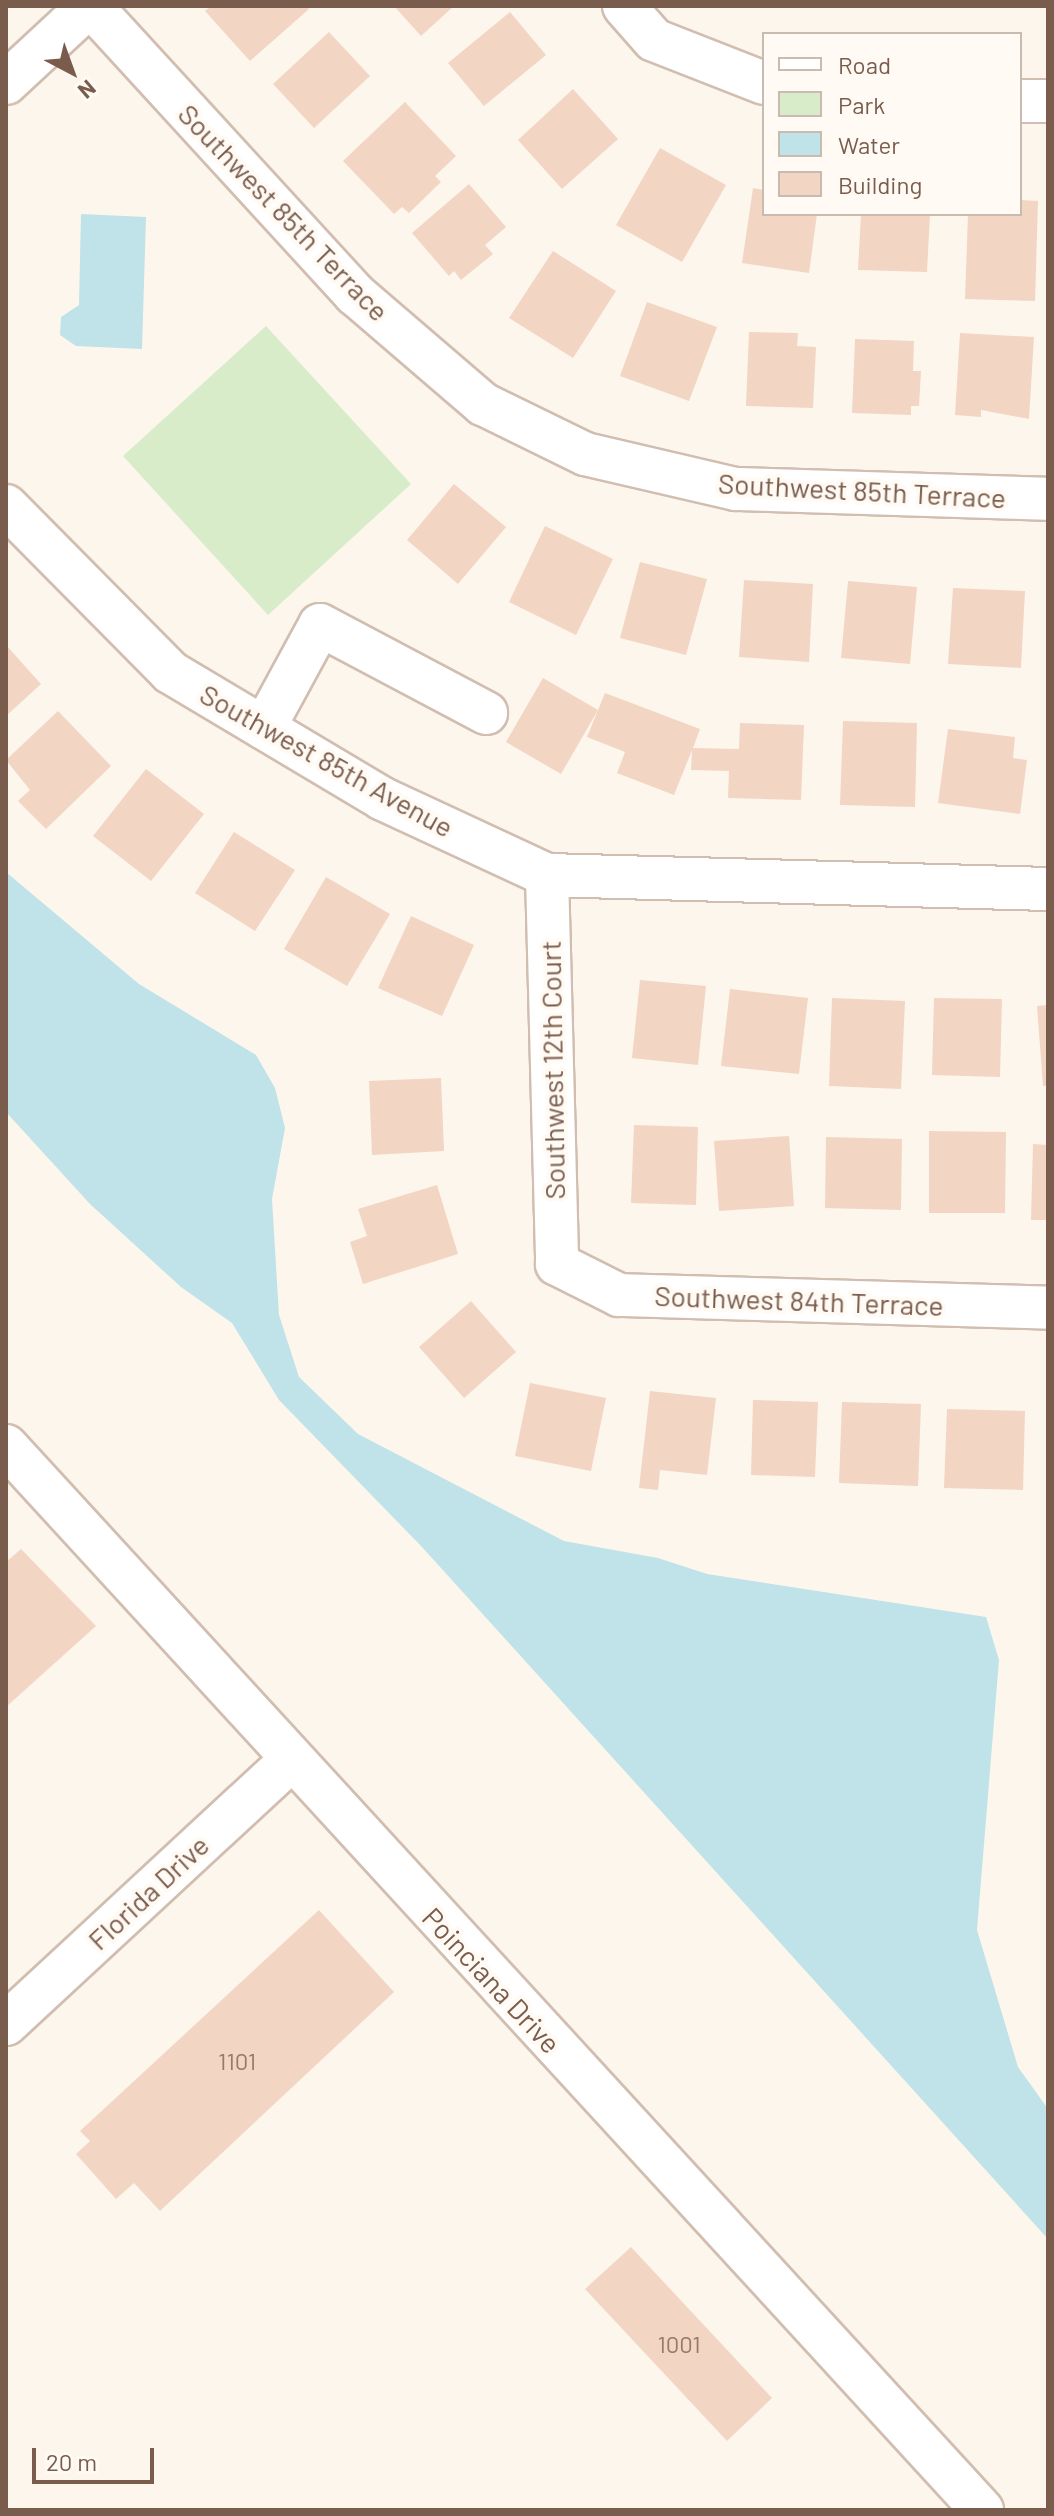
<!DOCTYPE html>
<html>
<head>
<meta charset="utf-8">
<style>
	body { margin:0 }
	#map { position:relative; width:1054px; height:2516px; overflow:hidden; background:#fdf6ec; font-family:Barlow,sans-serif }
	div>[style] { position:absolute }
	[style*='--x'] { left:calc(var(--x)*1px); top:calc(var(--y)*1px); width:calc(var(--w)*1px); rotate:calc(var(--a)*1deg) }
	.green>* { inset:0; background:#d8ecc9 }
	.water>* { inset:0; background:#bfe3e8 }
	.building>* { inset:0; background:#f3d5c3 }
	.roads { filter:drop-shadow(2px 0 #d1beb0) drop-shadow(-2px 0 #d1beb0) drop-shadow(0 2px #d1beb0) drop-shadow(0 -2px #d1beb0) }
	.street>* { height:42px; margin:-21px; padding:0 21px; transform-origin:21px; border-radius:21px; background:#fff }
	span { translate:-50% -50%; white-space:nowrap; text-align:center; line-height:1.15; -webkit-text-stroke:8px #fffaf3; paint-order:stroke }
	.number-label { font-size:24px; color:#987a6a }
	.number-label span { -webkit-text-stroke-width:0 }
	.street-label { font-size:28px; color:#7a5c4d }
	.frame { position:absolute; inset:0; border:8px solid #7a5c4d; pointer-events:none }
	.legend { position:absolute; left:762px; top:32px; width:260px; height:184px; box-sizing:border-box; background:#fffaf3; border:2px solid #cabbb1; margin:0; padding:10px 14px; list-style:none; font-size:24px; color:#7a5c4d }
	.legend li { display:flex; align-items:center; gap:16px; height:40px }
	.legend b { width:40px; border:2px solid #cabbb1 }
	.north { position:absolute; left:32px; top:32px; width:80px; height:80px; -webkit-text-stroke:6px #fffaf3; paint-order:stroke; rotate:139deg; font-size:22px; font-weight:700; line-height:32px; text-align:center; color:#7a5c4d }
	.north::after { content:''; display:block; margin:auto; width:28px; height:36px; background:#7a5c4d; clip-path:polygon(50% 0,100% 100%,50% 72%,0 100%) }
	.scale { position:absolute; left:32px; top:2448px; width:122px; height:36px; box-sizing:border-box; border:4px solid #7a5c4d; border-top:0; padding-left:10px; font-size:24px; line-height:28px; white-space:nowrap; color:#7a5c4d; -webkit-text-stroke:6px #fffaf3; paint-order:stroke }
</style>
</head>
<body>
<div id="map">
	<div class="green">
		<i style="clip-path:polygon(266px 326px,411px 484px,268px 615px,123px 456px)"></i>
	</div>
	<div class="water">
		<i style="clip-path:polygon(81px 214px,146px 217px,142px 349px,76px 346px,60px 335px,61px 317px,79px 305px)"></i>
		<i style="clip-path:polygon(6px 872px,139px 984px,256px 1055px,275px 1088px,285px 1128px,272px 1199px,279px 1315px,299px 1377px,358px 1434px,564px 1541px,658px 1558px,707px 1574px,986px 1617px,999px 1660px,977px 1930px,1018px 2067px,1048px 2109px,1048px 2239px,422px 1547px,279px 1400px,232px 1323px,181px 1287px,90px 1204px,6px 1112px)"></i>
	</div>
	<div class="building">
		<i style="clip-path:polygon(211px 6px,306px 6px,309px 9px,250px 61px,205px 11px)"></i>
		<i style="clip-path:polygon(394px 6px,454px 6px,421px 36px)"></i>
		<i style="clip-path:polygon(510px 12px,546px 55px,484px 106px,448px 63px)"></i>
		<i style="clip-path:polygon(329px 32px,370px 76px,314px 128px,273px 84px)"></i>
		<i style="clip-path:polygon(573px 89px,618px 139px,562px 189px,518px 140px)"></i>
		<i style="clip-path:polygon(405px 102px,456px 156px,435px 176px,441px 182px,409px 213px,402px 207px,394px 214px,343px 161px)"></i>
		<i style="clip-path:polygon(660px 148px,726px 185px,682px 262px,616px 225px)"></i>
		<i style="clip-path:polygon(469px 184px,506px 227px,485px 245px,493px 254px,461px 280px,454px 271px,449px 276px,412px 233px)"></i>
		<i style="clip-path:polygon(753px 188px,764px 190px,764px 214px,817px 214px,809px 273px,742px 263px)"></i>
		<i style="clip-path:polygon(1020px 200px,1038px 201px,1035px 301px,965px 299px,968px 214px,1020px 214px)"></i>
		<i style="clip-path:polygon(861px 214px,930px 214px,927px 272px,858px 270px)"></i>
		<i style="clip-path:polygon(553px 251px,616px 291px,573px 358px,509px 318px)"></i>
		<i style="clip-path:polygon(647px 302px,717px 327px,689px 401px,620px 376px)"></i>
		<i style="clip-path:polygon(749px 332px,798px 333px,797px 346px,816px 347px,813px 408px,746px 406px)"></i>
		<i style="clip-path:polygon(960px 333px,1034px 337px,1029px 419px,981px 410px,981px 417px,955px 415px)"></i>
		<i style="clip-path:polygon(855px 339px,914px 341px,913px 371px,921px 371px,919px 406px,911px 406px,911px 415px,852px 413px)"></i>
		<i style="clip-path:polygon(454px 484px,506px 527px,458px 584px,407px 540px)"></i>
		<i style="clip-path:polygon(545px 526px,613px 559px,576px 635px,509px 602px)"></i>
		<i style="clip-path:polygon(640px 562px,707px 579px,686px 655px,620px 638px)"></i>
		<i style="clip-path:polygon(744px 580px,813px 584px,809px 662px,739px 657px)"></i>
		<i style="clip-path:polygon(848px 581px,917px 587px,910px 664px,841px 658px)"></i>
		<i style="clip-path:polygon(953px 588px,1025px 591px,1021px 668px,948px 664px)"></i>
		<i style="clip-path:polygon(6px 645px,41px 684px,6px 716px)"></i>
		<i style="clip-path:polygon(543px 678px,598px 710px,561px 774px,506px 742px)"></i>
		<i style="clip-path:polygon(605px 693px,700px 729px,693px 748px,739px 749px,740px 723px,804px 725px,801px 800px,728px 798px,729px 771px,691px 770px,692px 750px,674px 795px,617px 773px,625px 752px,587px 737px)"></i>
		<i style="clip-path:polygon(58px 711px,111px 766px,46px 829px,18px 801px,30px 790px,6px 760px)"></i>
		<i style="clip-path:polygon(843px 721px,917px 723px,915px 807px,840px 805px)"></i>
		<i style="clip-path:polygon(948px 729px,1015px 737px,1013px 758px,1027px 760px,1020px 814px,938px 803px)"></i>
		<i style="clip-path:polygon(146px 769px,204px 814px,151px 881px,93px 836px)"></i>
		<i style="clip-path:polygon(234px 832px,295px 870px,255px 931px,195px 893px)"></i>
		<i style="clip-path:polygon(326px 877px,390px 914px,347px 986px,284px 949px)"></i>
		<i style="clip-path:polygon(411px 916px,474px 945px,442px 1016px,378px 988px)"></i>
		<i style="clip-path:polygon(640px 980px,706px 986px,698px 1065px,632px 1058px)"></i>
		<i style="clip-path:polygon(730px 989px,808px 998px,799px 1074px,721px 1066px)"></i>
		<i style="clip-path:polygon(832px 998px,905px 1001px,901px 1089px,829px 1086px)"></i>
		<i style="clip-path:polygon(934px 998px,1002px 999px,1000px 1077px,932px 1075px)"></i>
		<i style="clip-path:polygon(1048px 1005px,1048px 1085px,1043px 1086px,1037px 1006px)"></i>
		<i style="clip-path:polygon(441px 1078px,444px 1151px,372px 1155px,369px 1081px)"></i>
		<i style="clip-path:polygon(634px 1125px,698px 1127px,696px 1205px,631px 1203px)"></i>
		<i style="clip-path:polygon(929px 1131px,1006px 1132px,1005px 1213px,929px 1213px)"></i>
		<i style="clip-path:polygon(789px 1136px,794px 1206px,719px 1211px,714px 1141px)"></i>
		<i style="clip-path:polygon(826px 1137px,902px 1139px,901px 1210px,825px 1208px)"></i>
		<i style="clip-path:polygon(1033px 1144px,1048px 1145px,1048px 1220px,1031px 1220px)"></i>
		<i style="clip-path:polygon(437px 1185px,458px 1254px,363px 1284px,350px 1242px,367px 1236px,358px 1209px)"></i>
		<i style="clip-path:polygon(471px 1301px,516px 1352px,464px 1398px,419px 1347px)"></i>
		<i style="clip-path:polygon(530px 1383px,606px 1398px,591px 1471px,515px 1456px)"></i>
		<i style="clip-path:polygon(650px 1391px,716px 1398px,707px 1475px,660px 1470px,658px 1490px,639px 1488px)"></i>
		<i style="clip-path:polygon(753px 1400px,818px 1402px,815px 1477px,751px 1475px)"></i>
		<i style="clip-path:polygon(842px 1402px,921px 1404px,918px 1486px,839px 1483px)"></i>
		<i style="clip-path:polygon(947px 1409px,1025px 1411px,1023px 1490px,944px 1488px)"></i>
		<i style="clip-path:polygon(21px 1549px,96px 1626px,6px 1707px,6px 1562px)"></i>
		<i style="clip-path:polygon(319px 1910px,394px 1992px,160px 2211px,134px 2183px,116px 2199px,76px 2154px,90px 2141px,80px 2131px)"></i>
		<i style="clip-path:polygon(631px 2247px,772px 2398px,727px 2441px,585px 2289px)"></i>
	</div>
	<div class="roads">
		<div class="street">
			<i style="--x:91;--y:6;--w:391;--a:47.5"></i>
			<i style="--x:355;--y:294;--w:169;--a:40.7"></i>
			<i style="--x:483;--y:404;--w:114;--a:26.1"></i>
			<i style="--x:585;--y:454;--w:155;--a:13.1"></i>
			<i style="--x:736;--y:489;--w:312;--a:1.8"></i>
			<i style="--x:624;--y:6;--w:45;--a:48.6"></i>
			<i style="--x:654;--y:40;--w:118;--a:21.4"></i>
			<i style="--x:6;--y:83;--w:113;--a:-42.9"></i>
			<i style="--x:1020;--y:101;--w:28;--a:0"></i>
			<i style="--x:6;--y:506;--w:233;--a:45.3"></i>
			<i style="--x:170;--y:672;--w:248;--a:30.8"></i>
			<i style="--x:383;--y:799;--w:181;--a:24.9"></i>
			<i style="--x:547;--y:875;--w:501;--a:1.6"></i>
			<i style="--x:264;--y:728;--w:117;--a:-61.5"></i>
			<i style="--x:320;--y:625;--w:188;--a:27.9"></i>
			<i style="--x:547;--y:875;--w:389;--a:88.5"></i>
			<i style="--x:557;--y:1264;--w:69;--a:26.6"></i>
			<i style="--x:619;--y:1295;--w:429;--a:1.7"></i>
			<i style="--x:6;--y:1446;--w:1444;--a:47.47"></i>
			<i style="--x:6;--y:2024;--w:387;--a:-42.8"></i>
		</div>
	</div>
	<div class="number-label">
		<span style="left:237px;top:2061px">1101</span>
		<span style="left:679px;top:2344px">1001</span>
	</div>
	<div class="street-label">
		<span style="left:284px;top:212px;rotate:46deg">Southwest 85th Terrace</span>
		<span style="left:862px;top:490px;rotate:3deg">Southwest 85th Terrace</span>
		<span style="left:327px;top:760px;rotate:29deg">Southwest 85th Avenue</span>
		<span style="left:552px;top:1070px;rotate:-91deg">Southwest 12th Court</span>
		<span style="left:799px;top:1300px;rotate:2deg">Southwest 84th Terrace</span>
		<span style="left:148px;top:1892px;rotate:-43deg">Florida Drive</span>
		<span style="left:492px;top:1980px;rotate:47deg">Poinciana Drive</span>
	</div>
	<div class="frame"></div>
	<ul class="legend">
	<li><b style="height:10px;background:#fff"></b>Road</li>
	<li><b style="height:22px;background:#d8ecc9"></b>Park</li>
	<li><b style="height:22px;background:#bfe3e8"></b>Water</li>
	<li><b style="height:22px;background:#f3d5c3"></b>Building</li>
	</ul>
	<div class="north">N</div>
	<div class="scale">20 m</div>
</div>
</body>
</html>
